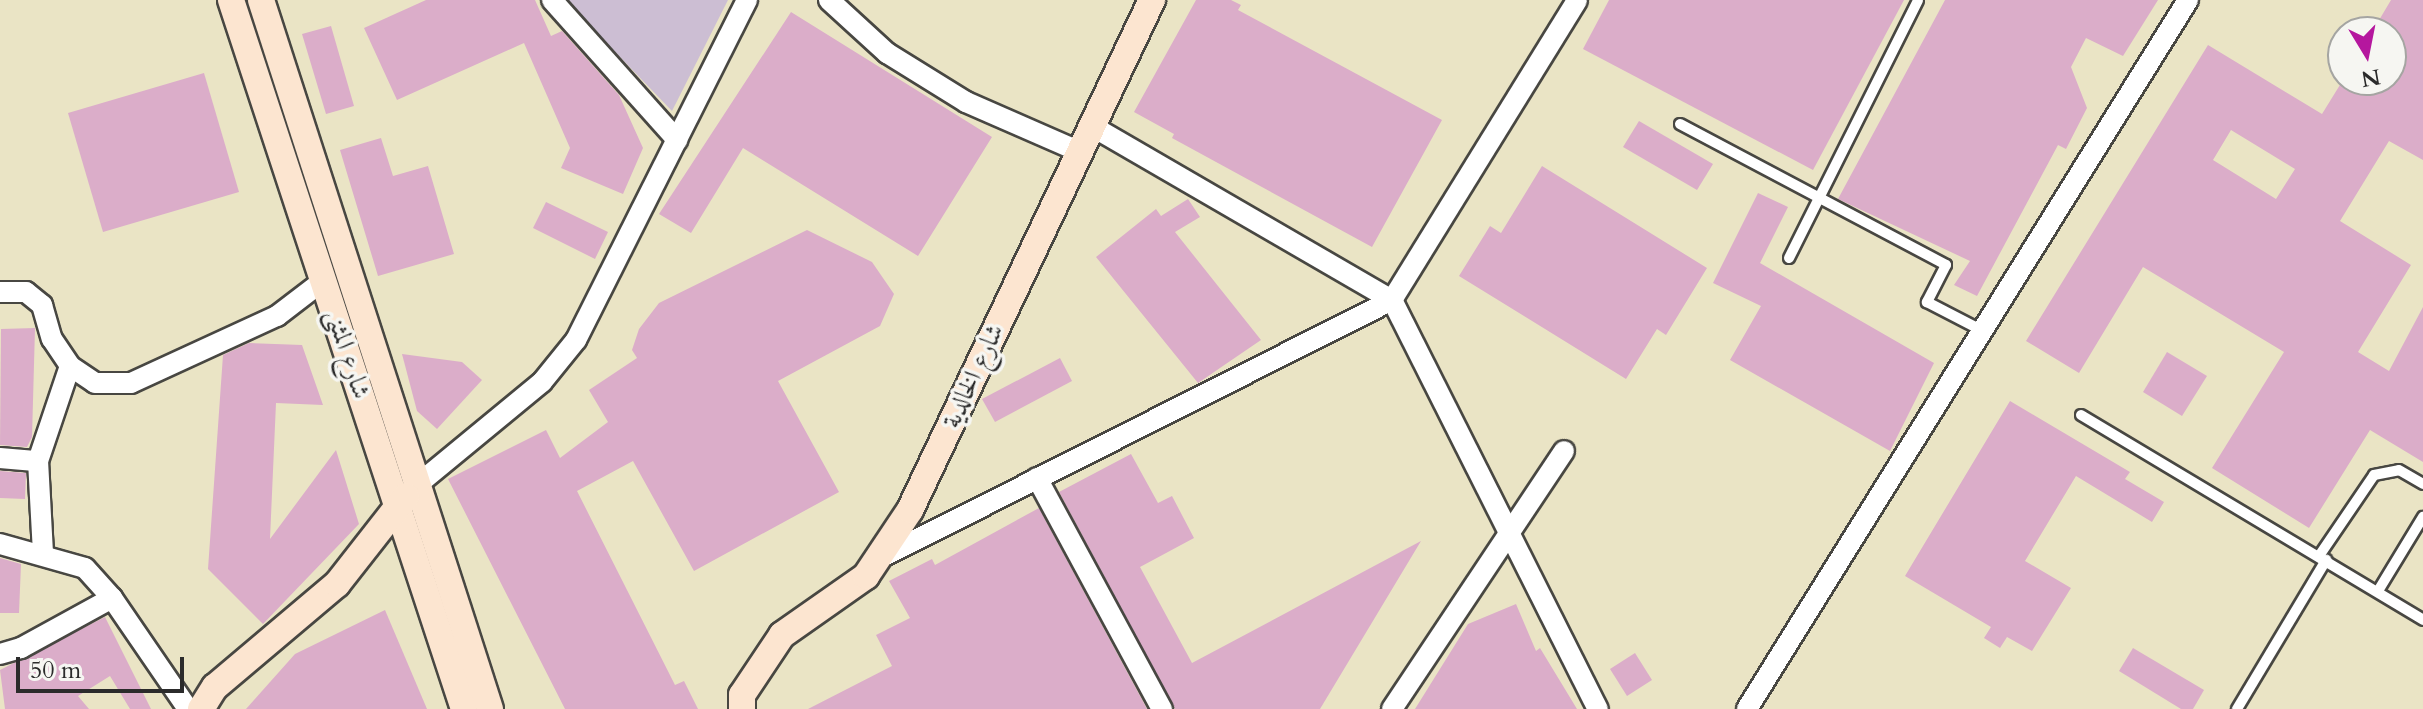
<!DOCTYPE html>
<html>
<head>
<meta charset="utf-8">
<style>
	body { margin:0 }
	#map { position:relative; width:2423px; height:709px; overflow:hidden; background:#eae4c5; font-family:Cardo,Amiri,serif }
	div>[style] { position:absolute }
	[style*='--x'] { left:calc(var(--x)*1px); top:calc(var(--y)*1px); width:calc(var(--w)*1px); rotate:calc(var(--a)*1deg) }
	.industrial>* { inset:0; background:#ccbed3 }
	.building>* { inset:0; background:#dbadc9 }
	.roads { filter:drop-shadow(2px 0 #484742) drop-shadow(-2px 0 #484742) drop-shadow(0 2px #484742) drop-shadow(0 -2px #484742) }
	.lane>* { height:10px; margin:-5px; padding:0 5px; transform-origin:5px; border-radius:5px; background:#fff }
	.street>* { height:20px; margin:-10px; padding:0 10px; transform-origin:10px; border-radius:10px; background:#fff }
	.secondary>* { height:26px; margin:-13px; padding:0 13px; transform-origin:13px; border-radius:13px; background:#fce5d0 }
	span { translate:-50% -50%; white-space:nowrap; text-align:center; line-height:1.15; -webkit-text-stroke:7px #f6f6f2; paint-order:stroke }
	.street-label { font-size:26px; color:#2b2b2b }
	.north { position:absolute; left:2327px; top:16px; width:80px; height:80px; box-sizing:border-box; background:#f6f6f2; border:2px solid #a5a5a2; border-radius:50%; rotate:170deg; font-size:22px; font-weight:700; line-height:32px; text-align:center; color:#2b2b2b }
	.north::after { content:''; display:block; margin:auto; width:28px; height:36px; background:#b5179e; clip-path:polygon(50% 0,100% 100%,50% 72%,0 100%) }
	.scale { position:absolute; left:16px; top:657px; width:168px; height:36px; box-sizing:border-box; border:4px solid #2b2b2b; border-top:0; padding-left:10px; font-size:24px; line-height:28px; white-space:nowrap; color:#2b2b2b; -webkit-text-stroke:6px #f6f6f2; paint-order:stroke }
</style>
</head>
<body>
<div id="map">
	<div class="industrial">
		<i style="clip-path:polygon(565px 0,728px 0,672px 111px)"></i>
	</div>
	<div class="building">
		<i style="clip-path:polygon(426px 0,535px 0,551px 36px,562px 31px,619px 95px,643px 148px,623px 194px,561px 168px,570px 148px,524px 43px,397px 100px,364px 28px)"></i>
		<i style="clip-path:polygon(1196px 0,1231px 0,1241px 5px,1238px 10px,1442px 120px,1372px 247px,1172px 138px,1174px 134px,1134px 112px)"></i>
		<i style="clip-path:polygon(1609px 0,1904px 0,1813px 170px,1583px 49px)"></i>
		<i style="clip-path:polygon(1945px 0,2158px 0,2123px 56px,2086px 38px,2071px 67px,2087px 108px,2066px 149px,2058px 145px,1977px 296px,1954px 285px,1970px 261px,1838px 199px)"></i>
		<i style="clip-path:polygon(evenodd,2391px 0,2423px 0,2423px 160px,2389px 141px,2340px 221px,2411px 265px,2358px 352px,2389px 371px,2423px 307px,2423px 462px,2370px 430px,2309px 528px,2212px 468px,2284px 352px,2143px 267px,2079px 373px,2026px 341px,2208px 45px,2322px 114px,2343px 80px,2391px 80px,2391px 32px,2372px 32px,2391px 0,2231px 130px,2295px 169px,2276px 199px,2213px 160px,2231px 130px)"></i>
		<i style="clip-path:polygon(791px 12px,992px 137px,918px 256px,743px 148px,691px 233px,659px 214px)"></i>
		<i style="clip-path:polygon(331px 26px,354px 106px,326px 114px,302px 34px)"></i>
		<i style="clip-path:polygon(204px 73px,239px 192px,103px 232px,68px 113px)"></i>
		<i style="clip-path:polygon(1639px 121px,1713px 164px,1697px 190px,1623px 147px)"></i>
		<i style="clip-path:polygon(381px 138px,393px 176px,428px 166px,454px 254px,378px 276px,340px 150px)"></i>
		<i style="clip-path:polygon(1542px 166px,1707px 268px,1666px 335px,1657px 329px,1626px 379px,1459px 276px,1490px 226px,1501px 233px)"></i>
		<i style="clip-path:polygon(1758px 193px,1788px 207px,1760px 263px,1934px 363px,1890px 451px,1730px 360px,1761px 306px,1713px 283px)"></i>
		<i style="clip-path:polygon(1188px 199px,1200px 217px,1175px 232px,1261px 340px,1198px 383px,1096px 257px,1156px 209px,1161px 216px)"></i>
		<i style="clip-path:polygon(546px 202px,608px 232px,595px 259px,533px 228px)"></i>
		<i style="clip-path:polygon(807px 230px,872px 262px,894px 294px,880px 326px,778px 381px,839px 492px,694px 571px,633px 461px,577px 491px,675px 685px,684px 681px,698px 709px,565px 709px,448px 479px,546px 430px,560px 458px,608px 422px,589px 390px,637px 358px,632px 350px,639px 329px,659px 303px)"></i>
		<i style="clip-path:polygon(35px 328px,32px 437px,27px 447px,0 445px,1px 329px)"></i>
		<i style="clip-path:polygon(249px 343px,302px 345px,323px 405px,276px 403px,270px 539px,336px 450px,359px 524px,263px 624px,208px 569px,223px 355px)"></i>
		<i style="clip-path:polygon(2167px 352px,2207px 376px,2182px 416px,2143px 392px)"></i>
		<i style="clip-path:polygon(402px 354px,462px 362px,482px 380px,437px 429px,417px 411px)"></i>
		<i style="clip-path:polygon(1060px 358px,1072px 381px,995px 422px,982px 399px)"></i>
		<i style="clip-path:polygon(2010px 401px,2130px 472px,2125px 479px,2164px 502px,2152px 522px,2076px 476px,2025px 561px,2071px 588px,2032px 651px,2007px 637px,2000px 648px,1984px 638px,1991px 627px,1905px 576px)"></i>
		<i style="clip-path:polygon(1131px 454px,1158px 503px,1172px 496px,1194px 538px,1140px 567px,1192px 663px,1421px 541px,1320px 709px,1175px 709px,1059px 492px)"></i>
		<i style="clip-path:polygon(0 471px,26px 473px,25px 499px,0 498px)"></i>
		<i style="clip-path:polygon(1039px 508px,1147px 709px,808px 709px,892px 666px,876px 635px,910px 618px,889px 581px,932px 559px,935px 565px)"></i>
		<i style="clip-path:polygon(0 558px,21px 564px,19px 613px,0 613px)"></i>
		<i style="clip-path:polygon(1516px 604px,1536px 651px,1540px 648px,1577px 709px,1415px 709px,1468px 624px)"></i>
		<i style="clip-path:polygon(385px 610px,427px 709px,246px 709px,295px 654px)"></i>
		<i style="clip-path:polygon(105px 617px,151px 709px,130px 709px,110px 676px,78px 696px,89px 709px,5px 709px,0 670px)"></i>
		<i style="clip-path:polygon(2133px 648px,2204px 690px,2193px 709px,2181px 709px,2119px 671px)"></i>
		<i style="clip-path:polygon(1635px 653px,1652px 680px,1627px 696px,1610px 669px)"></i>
	</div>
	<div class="roads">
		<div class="lane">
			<i style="--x:1680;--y:124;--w:301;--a:27.9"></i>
			<i style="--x:1946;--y:265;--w:42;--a:117.2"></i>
			<i style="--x:1927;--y:302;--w:63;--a:27.4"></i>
			<i style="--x:1789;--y:258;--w:288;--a:-63.4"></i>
			<i style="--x:2081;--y:415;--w:399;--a:30.9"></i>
			<i style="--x:2319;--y:556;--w:98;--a:-55.8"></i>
			<i style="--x:2374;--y:475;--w:25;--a:-11"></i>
			<i style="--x:2399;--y:470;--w:28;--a:30"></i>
			<i style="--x:2378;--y:591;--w:87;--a:-58.7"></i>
			<i style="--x:2237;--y:709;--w:174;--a:-59.1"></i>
		</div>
		<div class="street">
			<i style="--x:552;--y:0;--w:188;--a:48.2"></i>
			<i style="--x:829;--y:0;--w:79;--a:42.4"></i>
			<i style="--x:887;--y:53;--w:93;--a:31.8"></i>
			<i style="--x:966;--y:102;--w:122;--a:23.6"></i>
			<i style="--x:1090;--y:125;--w:349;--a:30.1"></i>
			<i style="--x:1392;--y:300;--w:458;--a:63.3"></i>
			<i style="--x:0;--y:292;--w:26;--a:0"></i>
			<i style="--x:26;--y:292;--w:21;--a:39"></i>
			<i style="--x:42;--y:305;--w:35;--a:74"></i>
			<i style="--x:52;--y:339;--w:32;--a:56"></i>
			<i style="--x:70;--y:366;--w:30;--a:34"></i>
			<i style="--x:95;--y:383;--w:36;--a:0"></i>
			<i style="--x:131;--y:383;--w:161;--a:-24.7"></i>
			<i style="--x:277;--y:316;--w:59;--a:-37.5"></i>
			<i style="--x:0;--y:458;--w:38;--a:5"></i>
			<i style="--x:1037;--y:478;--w:263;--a:61.6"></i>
			<i style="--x:417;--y:485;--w:162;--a:-39.5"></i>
			<i style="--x:542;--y:382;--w:54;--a:-51"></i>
			<i style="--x:576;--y:340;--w:381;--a:-63.3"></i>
			<i style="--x:0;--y:544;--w:88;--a:15.8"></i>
			<i style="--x:85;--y:568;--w:40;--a:48"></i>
			<i style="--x:112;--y:598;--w:135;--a:55.6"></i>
			<i style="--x:43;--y:553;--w:92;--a:-93.1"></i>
			<i style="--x:38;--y:461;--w:100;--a:-71.4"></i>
			<i style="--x:878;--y:559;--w:576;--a:-26.74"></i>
			<i style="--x:1392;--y:300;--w:352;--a:-58.3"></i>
			<i style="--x:0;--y:654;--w:22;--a:-16"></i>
			<i style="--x:21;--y:648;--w:104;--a:-28.8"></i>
			<i style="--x:1392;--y:709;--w:310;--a:-56.3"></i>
			<i style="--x:1747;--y:709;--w:835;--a:-58.12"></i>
		</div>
		<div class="secondary">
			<i style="--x:231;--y:0;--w:746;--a:71.81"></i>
			<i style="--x:261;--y:0;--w:745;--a:72.1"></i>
			<i style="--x:201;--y:709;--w:26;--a:-58"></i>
			<i style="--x:215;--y:687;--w:160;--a:-40.2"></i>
			<i style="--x:337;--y:584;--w:112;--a:-51.9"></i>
			<i style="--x:742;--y:709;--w:14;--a:-90"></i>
			<i style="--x:742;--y:695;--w:72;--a:-56.3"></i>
			<i style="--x:782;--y:635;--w:103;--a:-35.1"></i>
			<i style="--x:866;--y:576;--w:79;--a:-56.3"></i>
			<i style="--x:910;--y:510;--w:565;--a:-64.62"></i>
		</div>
	</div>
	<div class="street-label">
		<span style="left:348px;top:354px;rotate:72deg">شارع المثنى</span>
		<span style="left:973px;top:376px;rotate:-65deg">شارع الخالدية</span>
	</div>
	<div class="north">N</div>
	<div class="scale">50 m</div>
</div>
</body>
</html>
